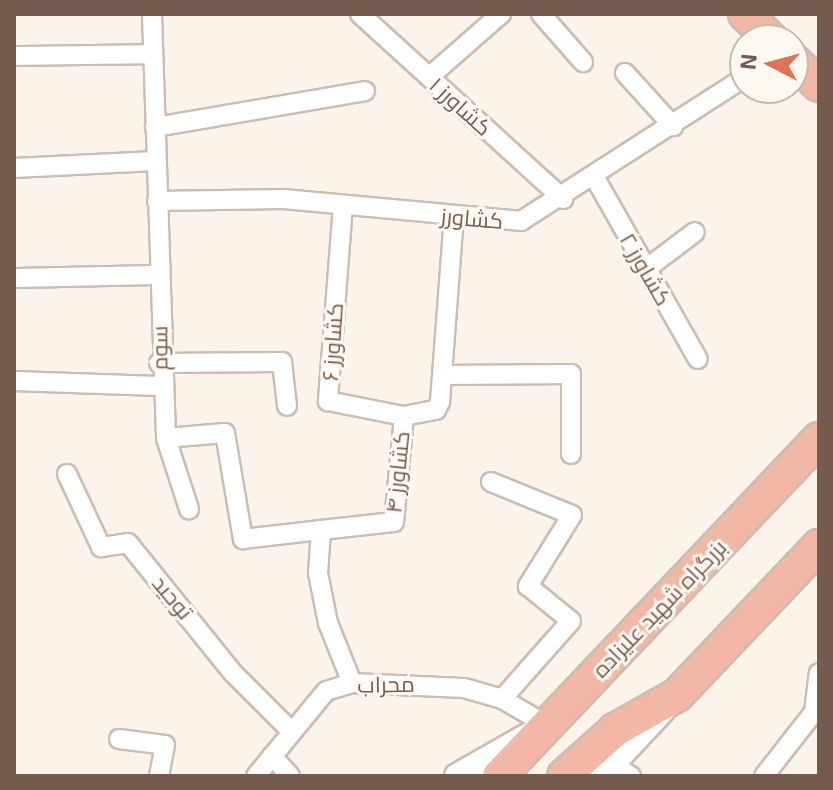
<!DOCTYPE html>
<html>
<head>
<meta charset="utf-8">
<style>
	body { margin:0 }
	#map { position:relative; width:833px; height:790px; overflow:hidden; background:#fcf4ea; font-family:"Exo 2",Cairo,sans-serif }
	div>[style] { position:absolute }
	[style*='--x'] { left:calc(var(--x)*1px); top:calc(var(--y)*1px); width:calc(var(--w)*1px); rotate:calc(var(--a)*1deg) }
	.roads { filter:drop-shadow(2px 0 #cdbcb0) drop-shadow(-2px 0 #cdbcb0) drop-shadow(0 2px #cdbcb0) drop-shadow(0 -2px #cdbcb0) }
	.street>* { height:18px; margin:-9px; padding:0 9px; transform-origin:9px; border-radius:9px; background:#fff }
	.secondary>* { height:24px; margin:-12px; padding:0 12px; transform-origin:12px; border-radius:12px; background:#fff }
	.highway>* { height:32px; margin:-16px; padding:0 16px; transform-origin:16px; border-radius:16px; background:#f2b8a5 }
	span { translate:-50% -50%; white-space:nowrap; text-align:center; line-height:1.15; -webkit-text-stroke:6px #fef8f0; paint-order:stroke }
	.street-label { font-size:22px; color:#755b4e }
	.frame { position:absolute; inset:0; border:16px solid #755b4e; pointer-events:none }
	.north { position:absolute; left:729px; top:24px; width:80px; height:80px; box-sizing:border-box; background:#fef8f0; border:2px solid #c7b9af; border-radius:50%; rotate:276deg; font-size:22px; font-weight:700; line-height:32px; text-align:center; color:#755b4e }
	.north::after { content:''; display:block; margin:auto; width:28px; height:36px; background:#de7257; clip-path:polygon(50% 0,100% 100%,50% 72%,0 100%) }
</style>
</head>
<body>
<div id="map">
	<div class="roads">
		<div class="street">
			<i style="--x:152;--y:14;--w:424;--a:88.1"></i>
			<i style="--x:166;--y:438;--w:59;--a:-4.8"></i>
			<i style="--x:225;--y:433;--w:108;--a:80.4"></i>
			<i style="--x:243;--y:539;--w:79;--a:-6.6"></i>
			<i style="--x:360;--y:14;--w:275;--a:42.3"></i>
			<i style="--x:541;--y:14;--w:64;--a:48.8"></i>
			<i style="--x:14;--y:56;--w:139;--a:-0.8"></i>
			<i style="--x:625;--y:73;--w:72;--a:47.8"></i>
			<i style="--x:429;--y:77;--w:96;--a:-41.2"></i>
			<i style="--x:155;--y:127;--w:213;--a:-9.7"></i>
			<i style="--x:14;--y:168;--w:142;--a:-2.8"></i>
			<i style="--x:595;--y:178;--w:208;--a:60.4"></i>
			<i style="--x:157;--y:201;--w:127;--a:-0.9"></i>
			<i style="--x:284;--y:199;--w:238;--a:5.3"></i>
			<i style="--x:521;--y:221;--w:266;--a:-32.7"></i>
			<i style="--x:343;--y:205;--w:197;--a:94.4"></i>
			<i style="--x:328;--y:401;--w:77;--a:11.2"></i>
			<i style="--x:646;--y:269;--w:61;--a:-37.1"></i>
			<i style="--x:14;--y:278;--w:144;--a:-1.2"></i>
			<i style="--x:159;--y:363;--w:123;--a:-0.5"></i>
			<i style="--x:282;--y:362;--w:44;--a:83.5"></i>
			<i style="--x:443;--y:375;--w:128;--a:-0.4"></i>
			<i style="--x:571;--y:374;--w:80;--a:90"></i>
			<i style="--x:14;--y:381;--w:145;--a:2"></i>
			<i style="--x:166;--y:438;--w:75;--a:72.1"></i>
			<i style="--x:67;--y:474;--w:81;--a:65"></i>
			<i style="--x:101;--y:547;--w:27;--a:-8"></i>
			<i style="--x:128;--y:543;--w:166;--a:51.1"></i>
			<i style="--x:232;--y:672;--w:83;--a:45"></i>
			<i style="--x:491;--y:482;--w:87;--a:22.2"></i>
			<i style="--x:572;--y:515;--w:84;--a:121.8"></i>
			<i style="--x:528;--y:586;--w:55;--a:39.1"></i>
			<i style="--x:571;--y:621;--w:104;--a:131.5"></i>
			<i style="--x:352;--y:683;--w:65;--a:-111.8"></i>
			<i style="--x:328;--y:623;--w:51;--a:-101.3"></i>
			<i style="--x:318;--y:573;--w:43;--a:-86"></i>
			<i style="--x:321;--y:530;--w:73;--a:-6.3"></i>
			<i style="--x:394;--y:522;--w:106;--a:-84.6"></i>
			<i style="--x:404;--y:416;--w:33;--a:-11"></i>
			<i style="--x:436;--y:410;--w:9;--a:-63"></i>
			<i style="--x:440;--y:402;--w:186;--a:-85.7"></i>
			<i style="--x:119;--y:739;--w:46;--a:7.4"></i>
			<i style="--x:165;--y:745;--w:32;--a:101"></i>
			<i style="--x:272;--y:756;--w:27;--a:48"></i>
			<i style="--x:613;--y:764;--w:22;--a:34"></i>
			<i style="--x:256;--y:776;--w:110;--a:-50.5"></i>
			<i style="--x:326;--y:691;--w:27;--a:-17"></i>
			<i style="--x:352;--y:683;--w:112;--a:2.6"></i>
			<i style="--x:464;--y:688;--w:40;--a:16"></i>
			<i style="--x:502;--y:699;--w:52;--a:30"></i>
			<i style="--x:764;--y:776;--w:81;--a:-52"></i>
			<i style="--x:814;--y:712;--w:39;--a:-83"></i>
		</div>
		<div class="secondary">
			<i style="--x:457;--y:776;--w:85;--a:-29.6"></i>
			<i style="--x:601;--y:776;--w:89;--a:-46.8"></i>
		</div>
		<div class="highway">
			<i style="--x:745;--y:14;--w:37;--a:44"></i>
			<i style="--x:793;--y:60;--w:36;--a:44"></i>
			<i style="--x:499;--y:776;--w:465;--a:-46.5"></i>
			<i style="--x:564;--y:776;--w:69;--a:-42"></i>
			<i style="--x:615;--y:730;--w:71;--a:-29.4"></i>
			<i style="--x:677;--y:695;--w:206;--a:-46.4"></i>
		</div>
	</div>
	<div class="street-label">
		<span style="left:461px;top:106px;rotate:42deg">کشاورز ۱</span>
		<span style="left:472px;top:218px;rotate:5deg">کشاورز</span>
		<span style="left:646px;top:269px;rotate:60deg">کشاورز ۲</span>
		<span style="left:332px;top:342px;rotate:-86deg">کشاورز ۶</span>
		<span style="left:159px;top:348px;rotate:-90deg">سوم</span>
		<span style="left:397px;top:472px;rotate:-84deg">کشاورز ۴</span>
		<span style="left:173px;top:597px;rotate:50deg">توحید</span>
		<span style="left:659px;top:608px;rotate:-46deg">بزرگراه شهید علیزاده</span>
		<span style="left:386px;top:684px;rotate:-1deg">محراب</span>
	</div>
	<div class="frame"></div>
	<div class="north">N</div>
</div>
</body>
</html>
